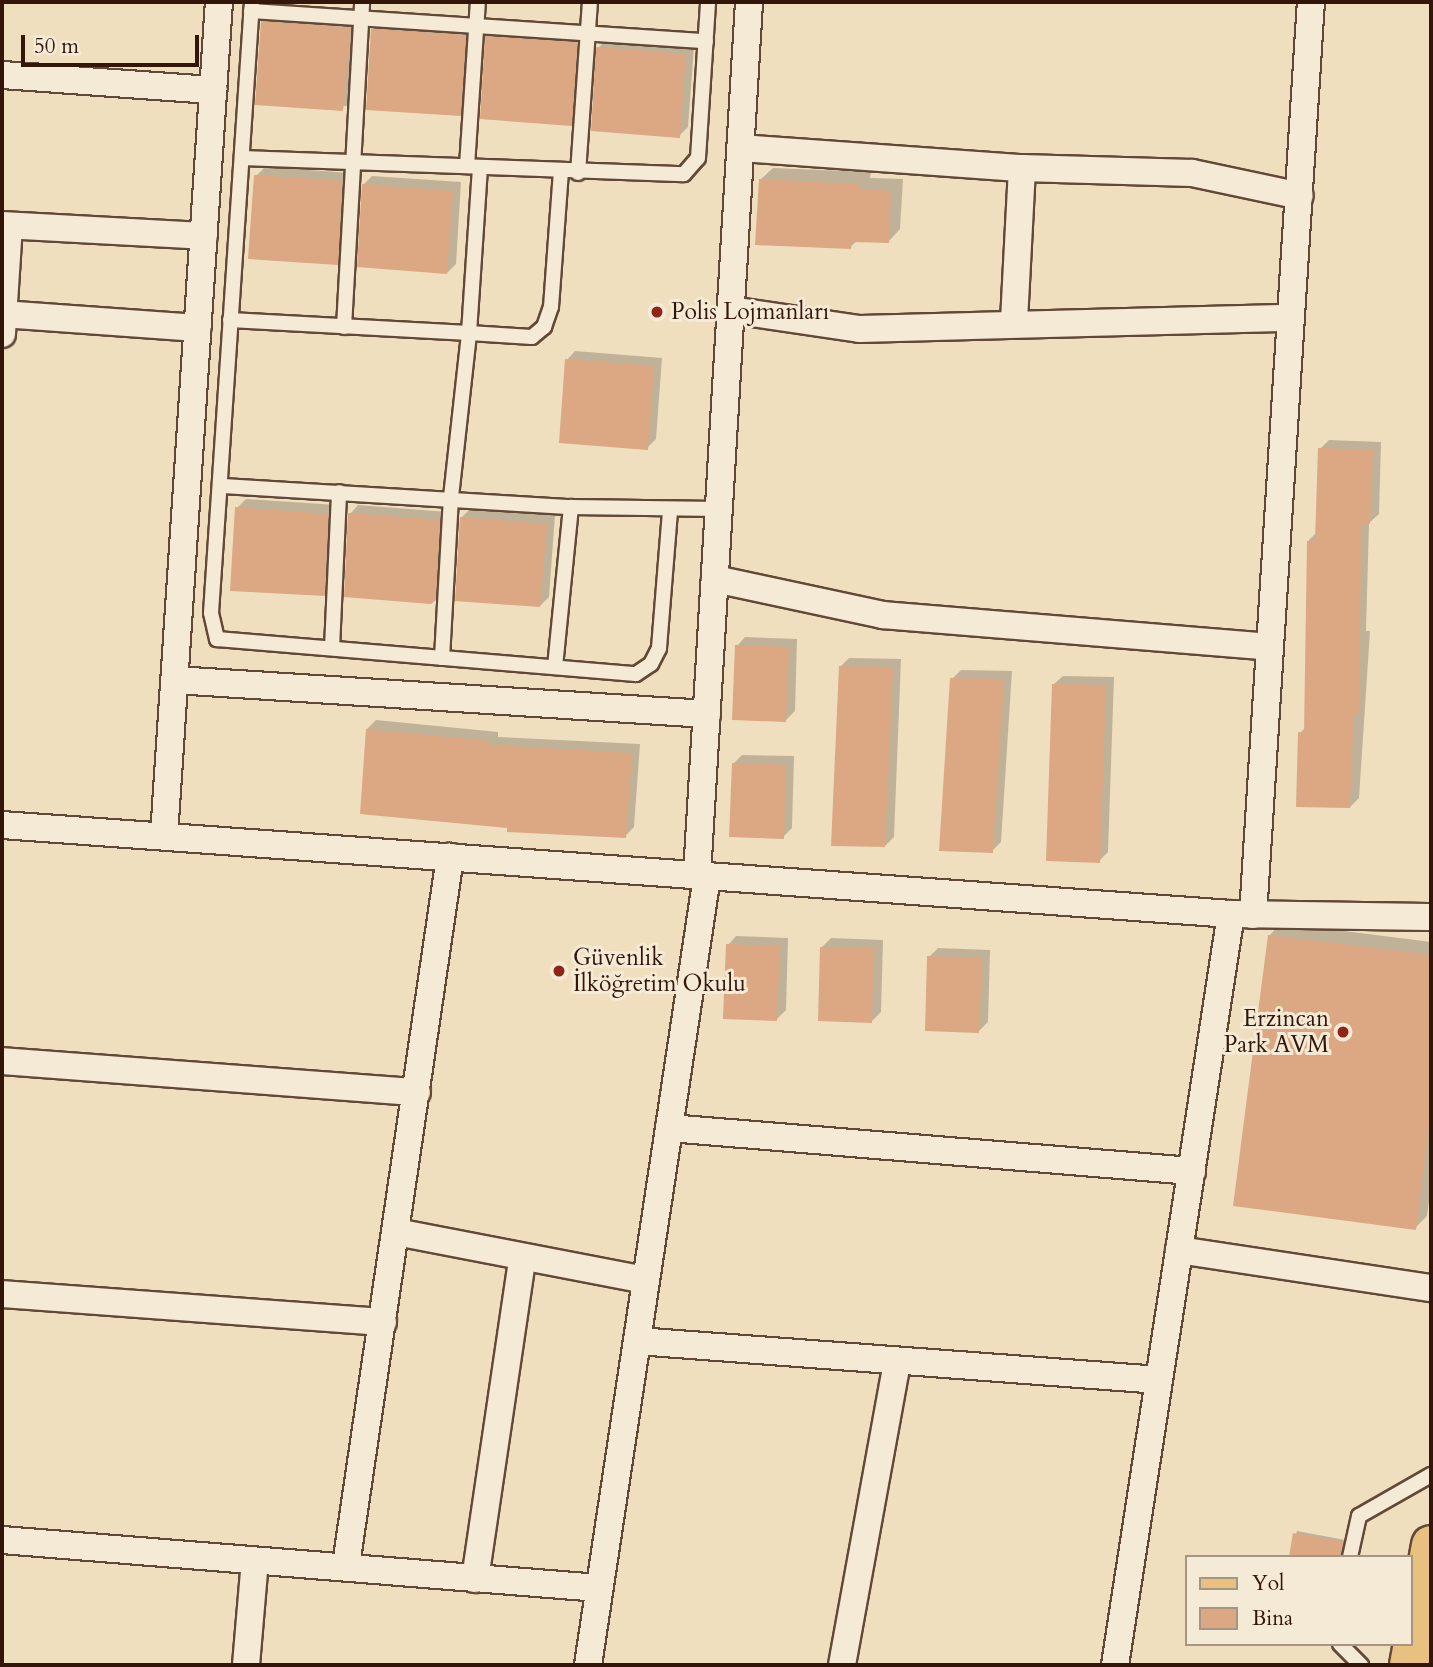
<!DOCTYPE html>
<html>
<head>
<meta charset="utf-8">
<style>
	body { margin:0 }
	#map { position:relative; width:1433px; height:1667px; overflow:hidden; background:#f0dfbe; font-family:Cardo,serif }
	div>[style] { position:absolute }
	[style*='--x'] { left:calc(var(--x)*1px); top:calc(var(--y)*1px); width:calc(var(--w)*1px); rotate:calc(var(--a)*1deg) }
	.shadow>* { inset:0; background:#0003 }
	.building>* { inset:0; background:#dca783 }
	.roads { filter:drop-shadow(2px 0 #624837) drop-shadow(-2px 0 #624837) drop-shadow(0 2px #624837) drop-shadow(0 -2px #624837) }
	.service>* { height:14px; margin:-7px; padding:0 7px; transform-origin:7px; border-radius:7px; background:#f5ead5 }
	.minor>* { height:26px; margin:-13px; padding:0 13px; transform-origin:13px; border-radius:13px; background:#f5ead5 }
	.primary>* { height:38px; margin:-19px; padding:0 19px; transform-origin:19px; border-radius:19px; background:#e8c07f }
	.dots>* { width:19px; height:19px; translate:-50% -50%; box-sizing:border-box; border:4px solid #f5ead5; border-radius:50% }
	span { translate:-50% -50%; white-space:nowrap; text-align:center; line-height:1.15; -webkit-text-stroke:6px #f5ead5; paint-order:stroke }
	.poi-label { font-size:23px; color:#32160a }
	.left { translate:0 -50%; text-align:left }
	.right { translate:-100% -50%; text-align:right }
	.frame { position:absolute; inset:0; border:4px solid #32160a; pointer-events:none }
	.legend { position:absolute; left:1185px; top:1555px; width:228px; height:91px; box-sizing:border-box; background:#f5ead5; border:2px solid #a79584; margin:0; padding:9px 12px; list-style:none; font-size:21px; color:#32160a }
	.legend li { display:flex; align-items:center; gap:14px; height:35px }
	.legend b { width:35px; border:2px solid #a79584 }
	.scale { position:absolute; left:21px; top:35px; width:178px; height:32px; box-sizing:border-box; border:4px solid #32160a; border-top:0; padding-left:9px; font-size:21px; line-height:24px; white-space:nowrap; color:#32160a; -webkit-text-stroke:5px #f5ead5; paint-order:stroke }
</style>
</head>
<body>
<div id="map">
	<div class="shadow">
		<i style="clip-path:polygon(271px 13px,359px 19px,355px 97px,346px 106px,257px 103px,262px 22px)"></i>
		<i style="clip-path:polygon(382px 21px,474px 26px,469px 106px,460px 115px,373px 30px)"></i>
		<i style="clip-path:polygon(496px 28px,581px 34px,580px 115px,571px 124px,487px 37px)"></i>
		<i style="clip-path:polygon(607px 39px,694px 46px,688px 127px,679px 136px,598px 48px)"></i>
		<i style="clip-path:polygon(265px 167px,351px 173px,346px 255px,337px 263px,256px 176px)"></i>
		<i style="clip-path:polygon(773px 168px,871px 172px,870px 178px,903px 179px,900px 229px,888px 242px,858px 240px,850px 247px,760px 180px)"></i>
		<i style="clip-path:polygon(372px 176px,461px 182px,456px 264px,447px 273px,363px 185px)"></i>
		<i style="clip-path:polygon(575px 351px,662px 358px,656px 439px,647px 448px,567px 360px)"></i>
		<i style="clip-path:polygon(1329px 440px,1381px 442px,1379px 514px,1369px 523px,1366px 631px,1370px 631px,1359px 798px,1350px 807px,1300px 733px,1306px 727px,1308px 541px,1317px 532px,1320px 449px)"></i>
		<i style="clip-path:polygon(246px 499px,337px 505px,333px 585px,324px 594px,237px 508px)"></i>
		<i style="clip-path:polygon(358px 505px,448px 512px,444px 589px,434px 598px,350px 514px)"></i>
		<i style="clip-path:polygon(470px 509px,555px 515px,549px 597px,540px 606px,461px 518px)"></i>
		<i style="clip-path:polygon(745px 637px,797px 639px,795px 711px,786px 720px,737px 646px)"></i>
		<i style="clip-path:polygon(849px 658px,901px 659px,894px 837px,885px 846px,840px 667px)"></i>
		<i style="clip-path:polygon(961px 670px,1012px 671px,1001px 842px,992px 851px,952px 679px)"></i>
		<i style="clip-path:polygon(1063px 676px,1114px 677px,1108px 852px,1099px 861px,1054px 684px)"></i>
		<i style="clip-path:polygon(376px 720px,498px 732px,498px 737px,640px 744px,634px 827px,625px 836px,509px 826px,367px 729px)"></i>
		<i style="clip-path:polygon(742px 755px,794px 756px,792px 828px,783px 837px,733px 764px)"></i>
		<i style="clip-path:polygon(1281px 923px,1431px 942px,1431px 1186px,1427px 1216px,1415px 1228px,1269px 936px)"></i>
		<i style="clip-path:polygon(736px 936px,788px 938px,786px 1010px,777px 1019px,728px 945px)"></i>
		<i style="clip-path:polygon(831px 938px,883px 940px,881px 1012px,872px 1021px,822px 947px)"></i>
		<i style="clip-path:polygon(938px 948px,990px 950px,988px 1022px,979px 1031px,929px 957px)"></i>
		<i style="clip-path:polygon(1297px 1531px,1345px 1540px,1342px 1557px,1290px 1557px)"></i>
	</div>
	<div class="building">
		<i style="clip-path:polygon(261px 21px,351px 28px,343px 111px,255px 105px)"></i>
		<i style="clip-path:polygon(371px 29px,466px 35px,461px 116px,366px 110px)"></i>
		<i style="clip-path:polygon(485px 36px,572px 42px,577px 46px,572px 126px,480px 119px)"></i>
		<i style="clip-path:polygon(596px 47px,686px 54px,680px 138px,591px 131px)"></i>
		<i style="clip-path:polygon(254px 175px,342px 181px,338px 265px,248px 259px)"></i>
		<i style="clip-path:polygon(759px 179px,859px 184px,859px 189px,891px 191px,889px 243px,852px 242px,851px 249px,755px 245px)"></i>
		<i style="clip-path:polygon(362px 184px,453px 191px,447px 274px,357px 267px)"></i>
		<i style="clip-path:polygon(565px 359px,654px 366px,648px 450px,559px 443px)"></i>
		<i style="clip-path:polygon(1318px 448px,1373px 450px,1370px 524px,1361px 524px,1359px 714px,1354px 714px,1350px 808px,1296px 807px,1298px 732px,1304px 733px,1307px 541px,1315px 541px)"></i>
		<i style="clip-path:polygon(235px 507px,328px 514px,325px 596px,230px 591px)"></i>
		<i style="clip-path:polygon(348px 513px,440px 520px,436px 600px,431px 604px,344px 597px)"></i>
		<i style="clip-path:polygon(460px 517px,547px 524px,540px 607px,455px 601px)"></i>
		<i style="clip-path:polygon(735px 645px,789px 647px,786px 722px,732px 720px)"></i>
		<i style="clip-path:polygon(839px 666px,893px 667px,885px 847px,831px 846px)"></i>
		<i style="clip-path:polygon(950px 678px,1004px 679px,993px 853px,939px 851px)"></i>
		<i style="clip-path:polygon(1052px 684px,1106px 685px,1100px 863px,1046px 861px)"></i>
		<i style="clip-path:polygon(366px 729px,490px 741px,490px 745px,632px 753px,626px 838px,507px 832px,507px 828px,360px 814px)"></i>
		<i style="clip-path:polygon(732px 763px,786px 765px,784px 839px,729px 837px)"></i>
		<i style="clip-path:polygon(1268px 935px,1431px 955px,1431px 1109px,1416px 1230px,1233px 1206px)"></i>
		<i style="clip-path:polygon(726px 944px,780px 946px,777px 1021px,723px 1019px)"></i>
		<i style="clip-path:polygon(820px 947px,874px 948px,872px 1023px,818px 1021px)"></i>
		<i style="clip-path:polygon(927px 956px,982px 958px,979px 1033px,925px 1031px)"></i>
		<i style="clip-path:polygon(1293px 1533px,1344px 1542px,1341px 1557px,1289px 1557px)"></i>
	</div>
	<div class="roads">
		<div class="service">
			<i style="--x:252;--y:2;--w:612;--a:93.84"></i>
			<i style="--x:211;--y:613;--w:27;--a:77"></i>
			<i style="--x:217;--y:639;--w:420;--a:4.8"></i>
			<i style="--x:636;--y:674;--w:18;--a:-34"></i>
			<i style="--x:651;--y:664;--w:18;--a:-63"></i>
			<i style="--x:659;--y:648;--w:138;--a:-85.4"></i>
			<i style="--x:251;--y:11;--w:456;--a:3.8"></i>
			<i style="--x:242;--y:158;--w:442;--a:2.1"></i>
			<i style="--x:684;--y:174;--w:21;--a:-49"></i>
			<i style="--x:698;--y:158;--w:156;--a:-86.3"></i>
			<i style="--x:467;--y:166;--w:164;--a:-86.2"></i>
			<i style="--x:578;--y:173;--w:171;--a:-86"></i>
			<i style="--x:230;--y:320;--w:239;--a:3.1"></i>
			<i style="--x:469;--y:333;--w:166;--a:-86.2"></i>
			<i style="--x:344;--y:327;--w:325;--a:-86.8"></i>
			<i style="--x:223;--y:486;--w:349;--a:3.5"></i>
			<i style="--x:571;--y:507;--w:148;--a:0.8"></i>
			<i style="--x:332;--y:648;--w:156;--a:-87.4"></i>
			<i style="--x:442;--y:658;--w:161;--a:-86.8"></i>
			<i style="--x:451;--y:497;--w:165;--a:-83.7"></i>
			<i style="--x:469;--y:333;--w:63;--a:3.6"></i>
			<i style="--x:532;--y:337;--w:16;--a:-40"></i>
			<i style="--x:544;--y:327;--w:21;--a:-71"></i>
			<i style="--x:551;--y:307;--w:135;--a:-85.8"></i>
			<i style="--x:555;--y:667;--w:161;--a:-84.3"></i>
			<i style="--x:1350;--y:1557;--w:42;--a:-77.6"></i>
			<i style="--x:1359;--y:1516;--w:83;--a:-29.7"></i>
			<i style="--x:1340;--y:1644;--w:30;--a:45"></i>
		</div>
		<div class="minor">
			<i style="--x:2;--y:75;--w:212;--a:4.1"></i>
			<i style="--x:740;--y:148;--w:283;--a:4.1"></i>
			<i style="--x:1022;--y:168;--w:170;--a:1.7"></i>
			<i style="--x:1192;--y:173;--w:110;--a:12"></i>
			<i style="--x:2;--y:225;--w:202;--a:3.1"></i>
			<i style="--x:731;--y:310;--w:130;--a:8.4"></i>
			<i style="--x:860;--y:329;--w:431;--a:-1.5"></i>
			<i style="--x:2;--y:314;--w:196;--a:4.1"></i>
			<i style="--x:1014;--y:321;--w:153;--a:-87"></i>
			<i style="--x:2;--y:334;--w:108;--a:-86.3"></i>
			<i style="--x:715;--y:579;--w:172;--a:12.1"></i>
			<i style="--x:883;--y:615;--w:388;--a:4.7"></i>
			<i style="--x:175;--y:680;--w:533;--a:3.66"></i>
			<i style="--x:2;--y:825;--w:1232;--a:4.14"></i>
			<i style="--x:1231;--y:914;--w:200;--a:0.9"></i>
			<i style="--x:164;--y:836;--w:836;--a:-86.23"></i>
			<i style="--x:697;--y:875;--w:875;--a:-86.59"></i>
			<i style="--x:1253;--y:915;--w:915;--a:-86.37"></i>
			<i style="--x:2;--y:1061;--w:416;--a:4.3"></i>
			<i style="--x:669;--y:1128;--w:525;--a:4.7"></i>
			<i style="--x:396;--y:1232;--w:254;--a:10.9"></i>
			<i style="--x:1179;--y:1250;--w:255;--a:8.6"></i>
			<i style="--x:2;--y:1294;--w:382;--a:4.2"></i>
			<i style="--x:637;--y:1341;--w:523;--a:4.27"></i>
			<i style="--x:2;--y:1540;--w:599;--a:4.6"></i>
			<i style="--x:346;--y:1565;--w:716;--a:-81.64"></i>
			<i style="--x:475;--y:1579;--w:323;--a:-81.6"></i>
			<i style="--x:246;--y:1665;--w:104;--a:-85.1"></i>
			<i style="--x:588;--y:1665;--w:798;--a:-81.42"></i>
			<i style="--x:842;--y:1665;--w:309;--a:-79.7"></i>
			<i style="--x:1115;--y:1665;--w:760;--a:-81.22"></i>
		</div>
		<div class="primary">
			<i style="--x:1409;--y:1665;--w:122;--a:-79.6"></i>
		</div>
	</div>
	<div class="dots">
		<i style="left:657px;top:312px;background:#8f2418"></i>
		<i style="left:559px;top:971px;background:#8f2418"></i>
		<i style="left:1343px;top:1032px;background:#8f2418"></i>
	</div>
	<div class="poi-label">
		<span class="left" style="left:671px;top:312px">Polis Lojmanları</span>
		<span class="left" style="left:573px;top:971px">Güvenlik<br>İlköğretim Okulu</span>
		<span class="right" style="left:1329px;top:1032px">Erzincan<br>Park AVM</span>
	</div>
	<div class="frame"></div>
	<ul class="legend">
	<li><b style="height:9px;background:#e8c07f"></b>Yol</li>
	<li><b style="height:19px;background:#dca783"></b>Bina</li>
	</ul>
	<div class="scale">50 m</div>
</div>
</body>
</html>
